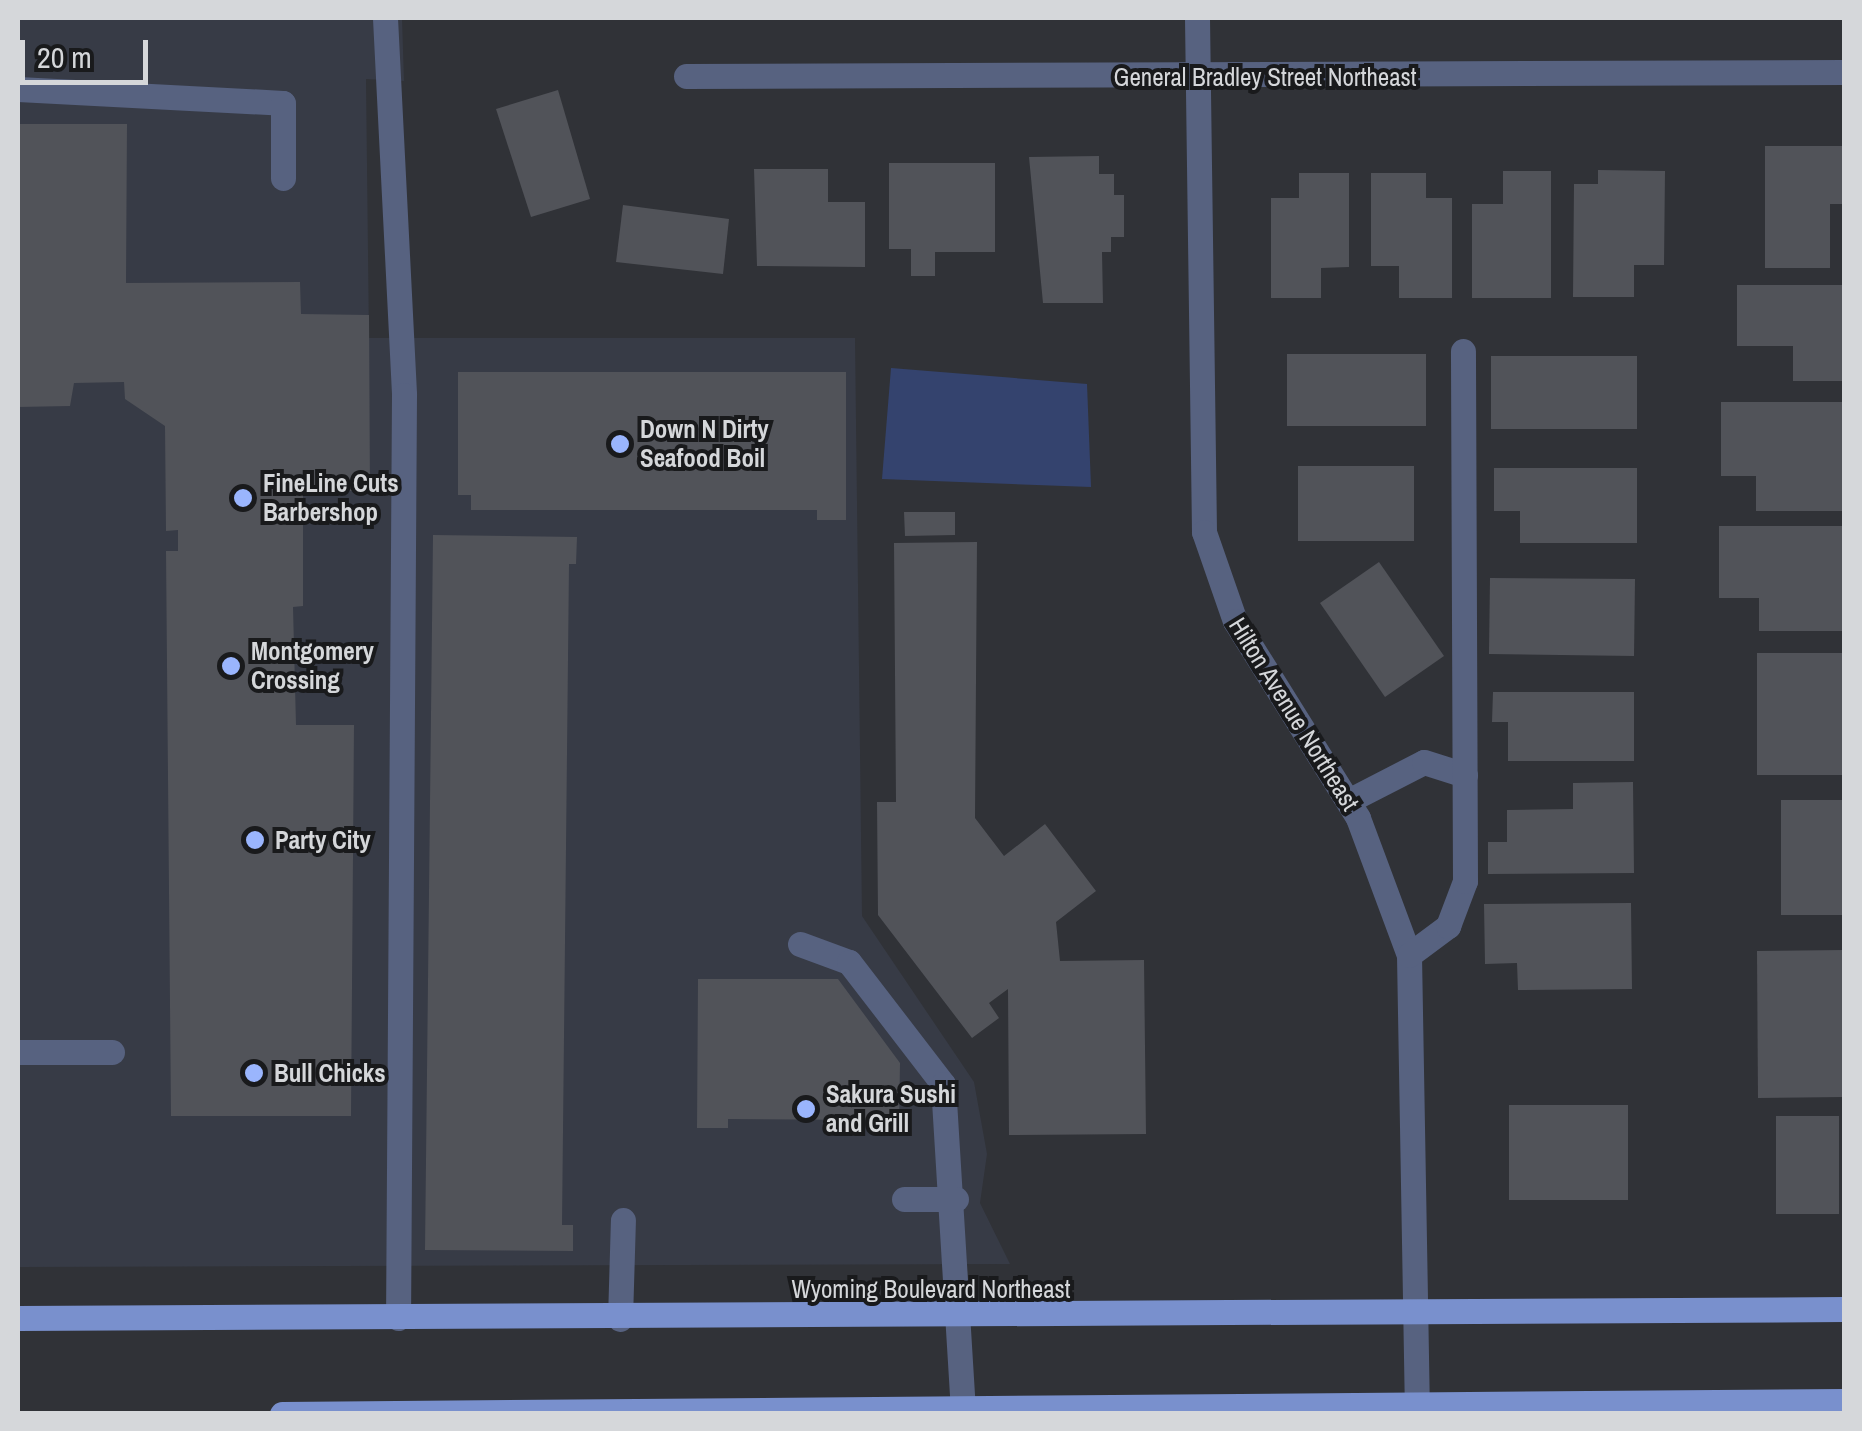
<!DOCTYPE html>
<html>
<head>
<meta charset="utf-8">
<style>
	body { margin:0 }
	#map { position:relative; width:1862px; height:1431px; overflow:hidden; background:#303237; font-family:"Archivo Narrow",sans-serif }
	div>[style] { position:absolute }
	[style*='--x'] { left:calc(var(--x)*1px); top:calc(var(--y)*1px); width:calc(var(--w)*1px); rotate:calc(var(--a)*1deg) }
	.built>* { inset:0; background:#373b46 }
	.green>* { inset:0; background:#34436e }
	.building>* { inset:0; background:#515359 }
	.minor>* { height:25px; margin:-12.5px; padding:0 12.5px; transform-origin:12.5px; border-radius:12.5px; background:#576280 }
	.major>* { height:25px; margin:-12.5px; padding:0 12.5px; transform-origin:12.5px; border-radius:12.5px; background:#7990cd }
	.dots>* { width:28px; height:28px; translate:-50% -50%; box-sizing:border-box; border:5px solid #191a1c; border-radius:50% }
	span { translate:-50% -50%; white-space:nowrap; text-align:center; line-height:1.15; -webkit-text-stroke:8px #191a1c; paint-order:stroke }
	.street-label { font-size:25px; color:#d5d7da }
	.poi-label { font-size:25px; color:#d5d7da; font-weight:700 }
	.left { translate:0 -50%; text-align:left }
	.frame { position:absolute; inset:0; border:20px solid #d5d7da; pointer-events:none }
	.scale { position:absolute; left:20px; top:40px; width:128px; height:45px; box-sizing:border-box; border:5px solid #d5d7da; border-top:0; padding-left:12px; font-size:30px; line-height:35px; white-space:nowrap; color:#d5d7da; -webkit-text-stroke:8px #191a1c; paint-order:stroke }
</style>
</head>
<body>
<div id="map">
	<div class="built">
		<i style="clip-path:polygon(18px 18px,402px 18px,404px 81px,366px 79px,369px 338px,855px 338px,862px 916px,974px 1082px,987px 1154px,980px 1203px,1010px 1264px,18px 1267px)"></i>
	</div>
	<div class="green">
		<i style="clip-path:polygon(891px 368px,1087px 384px,1091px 487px,882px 479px)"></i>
	</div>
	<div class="building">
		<i style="clip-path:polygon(558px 90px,590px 199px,531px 217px,496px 109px)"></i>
		<i style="clip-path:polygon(18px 124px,127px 124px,126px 283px,300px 282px,301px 314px,369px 315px,370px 491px,303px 491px,303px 606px,293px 607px,296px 725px,354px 725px,351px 1116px,171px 1116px,166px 551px,178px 551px,178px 530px,166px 531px,165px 426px,125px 399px,124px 382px,74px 383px,70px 406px,18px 407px)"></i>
		<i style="clip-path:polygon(1765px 146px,1844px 146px,1844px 204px,1830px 204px,1830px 268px,1765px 268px)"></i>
		<i style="clip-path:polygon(1099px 156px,1099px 174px,1114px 174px,1114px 195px,1124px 195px,1124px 237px,1111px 237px,1111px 252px,1102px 252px,1103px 303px,1043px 303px,1029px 157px)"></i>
		<i style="clip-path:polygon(889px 163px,995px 163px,995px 252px,935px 252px,935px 276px,911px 276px,911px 249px,889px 249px)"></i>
		<i style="clip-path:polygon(754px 169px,828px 169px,828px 202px,865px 202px,865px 267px,757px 266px)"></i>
		<i style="clip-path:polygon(1598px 170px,1665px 171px,1664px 265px,1634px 265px,1634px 297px,1573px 297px,1574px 184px,1598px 184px)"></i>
		<i style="clip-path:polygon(1503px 171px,1551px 171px,1551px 298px,1472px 298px,1472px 204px,1503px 204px)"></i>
		<i style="clip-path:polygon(1299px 173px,1349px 173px,1349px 267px,1321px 268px,1321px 298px,1271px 298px,1271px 198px,1299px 198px)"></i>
		<i style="clip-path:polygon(1371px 173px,1426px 173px,1426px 198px,1452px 198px,1452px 298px,1399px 298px,1399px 266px,1371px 266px)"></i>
		<i style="clip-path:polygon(623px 205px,729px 219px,723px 274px,616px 262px)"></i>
		<i style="clip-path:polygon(1737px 285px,1844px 285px,1844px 381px,1793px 381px,1793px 346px,1737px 346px)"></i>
		<i style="clip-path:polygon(1287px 354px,1426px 354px,1426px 426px,1287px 426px)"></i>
		<i style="clip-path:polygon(1491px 356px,1637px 356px,1637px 429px,1491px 429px)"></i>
		<i style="clip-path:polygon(458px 372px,846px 372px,846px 520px,817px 520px,817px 510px,471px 510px,471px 495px,458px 495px)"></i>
		<i style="clip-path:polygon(1721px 402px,1844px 402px,1844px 511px,1756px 511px,1756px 476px,1721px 476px)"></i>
		<i style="clip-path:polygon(1298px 466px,1414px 466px,1414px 541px,1298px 541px)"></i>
		<i style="clip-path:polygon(1494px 468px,1637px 468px,1637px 543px,1520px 543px,1520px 511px,1494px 511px)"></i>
		<i style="clip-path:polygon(904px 512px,955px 512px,955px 535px,905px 536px)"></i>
		<i style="clip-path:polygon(1719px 526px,1844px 526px,1844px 631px,1759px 631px,1759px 598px,1719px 598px)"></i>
		<i style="clip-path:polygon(433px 535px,577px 537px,576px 564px,569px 564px,562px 1225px,573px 1225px,573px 1251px,425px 1250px)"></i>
		<i style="clip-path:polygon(977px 542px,975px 818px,1004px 856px,1045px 824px,1096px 891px,1056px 922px,1060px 961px,1144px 960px,1146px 1134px,1009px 1135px,1008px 989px,989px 1003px,999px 1018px,972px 1038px,878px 915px,877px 802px,896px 802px,894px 543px)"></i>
		<i style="clip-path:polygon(1379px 562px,1444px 656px,1385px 697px,1320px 603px)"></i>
		<i style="clip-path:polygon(1490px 578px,1635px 579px,1634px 656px,1489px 654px)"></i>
		<i style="clip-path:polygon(1757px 653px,1844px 653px,1844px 775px,1757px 775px)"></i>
		<i style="clip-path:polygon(1493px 692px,1634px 692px,1634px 761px,1508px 761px,1508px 722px,1492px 722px)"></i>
		<i style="clip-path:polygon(1633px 782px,1634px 873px,1488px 874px,1488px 842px,1507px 842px,1507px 810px,1573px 809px,1573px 783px)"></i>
		<i style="clip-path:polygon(1781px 800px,1844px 800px,1844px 915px,1781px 915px)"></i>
		<i style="clip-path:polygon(1631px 903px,1632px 989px,1518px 990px,1517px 963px,1485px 964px,1484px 904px)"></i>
		<i style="clip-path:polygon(1844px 950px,1844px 1097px,1758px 1098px,1757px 951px)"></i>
		<i style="clip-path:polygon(698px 979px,838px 979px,900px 1063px,899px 1128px,869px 1128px,869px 1120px,728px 1119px,728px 1128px,697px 1128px)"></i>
		<i style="clip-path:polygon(1509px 1105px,1628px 1105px,1628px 1200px,1509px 1200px)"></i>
		<i style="clip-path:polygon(1776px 1116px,1839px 1116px,1839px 1214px,1776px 1214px)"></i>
	</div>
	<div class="minor">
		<i style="--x:385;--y:18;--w:377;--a:87.1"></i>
		<i style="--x:404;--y:395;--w:923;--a:90.37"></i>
		<i style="--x:1197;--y:18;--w:514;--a:89.22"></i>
		<i style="--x:1204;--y:532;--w:94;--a:70.8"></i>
		<i style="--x:1235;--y:621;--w:232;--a:58"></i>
		<i style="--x:1358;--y:818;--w:146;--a:69.6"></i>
		<i style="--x:1409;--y:955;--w:452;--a:89"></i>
		<i style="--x:686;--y:76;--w:1158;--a:-0.2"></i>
		<i style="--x:18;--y:89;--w:265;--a:3"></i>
		<i style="--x:283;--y:103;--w:75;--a:90"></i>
		<i style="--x:1348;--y:801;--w:85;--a:-27.2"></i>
		<i style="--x:1424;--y:762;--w:43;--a:17.6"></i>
		<i style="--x:800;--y:944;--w:52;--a:20.2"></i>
		<i style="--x:849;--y:962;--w:154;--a:52.4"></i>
		<i style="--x:943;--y:1084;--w:331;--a:86.5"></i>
		<i style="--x:1409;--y:955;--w:49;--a:-36.6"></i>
		<i style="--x:1448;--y:926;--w:48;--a:-69.3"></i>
		<i style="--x:1465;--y:881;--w:530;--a:-90.22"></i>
		<i style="--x:18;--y:1052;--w:94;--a:0"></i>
		<i style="--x:904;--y:1199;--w:52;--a:0"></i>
		<i style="--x:620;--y:1319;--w:99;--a:-88.3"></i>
	</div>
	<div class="major">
		<i style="--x:18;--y:1318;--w:1826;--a:-0.28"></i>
		<i style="--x:282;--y:1414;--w:1562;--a:-0.48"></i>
	</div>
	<div class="dots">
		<i style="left:620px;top:444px;background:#9ab5fd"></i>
		<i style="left:243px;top:498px;background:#9ab5fd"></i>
		<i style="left:231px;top:666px;background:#9ab5fd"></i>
		<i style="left:255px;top:840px;background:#9ab5fd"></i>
		<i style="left:254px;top:1073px;background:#9ab5fd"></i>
		<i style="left:806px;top:1109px;background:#9ab5fd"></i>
	</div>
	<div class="street-label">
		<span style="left:1265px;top:77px">General Bradley Street Northeast</span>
		<span style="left:1294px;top:714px;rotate:58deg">Hilton Avenue Northeast</span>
		<span style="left:931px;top:1289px">Wyoming Boulevard Northeast</span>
	</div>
	<div class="poi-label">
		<span class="left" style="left:640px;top:444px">Down N Dirty<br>Seafood Boil</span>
		<span class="left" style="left:263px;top:498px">FineLine Cuts<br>Barbershop</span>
		<span class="left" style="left:251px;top:666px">Montgomery<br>Crossing</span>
		<span class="left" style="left:275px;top:840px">Party City</span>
		<span class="left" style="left:274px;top:1073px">Bull Chicks</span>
		<span class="left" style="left:826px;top:1109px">Sakura Sushi<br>and Grill</span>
	</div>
	<div class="frame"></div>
	<div class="scale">20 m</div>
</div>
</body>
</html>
